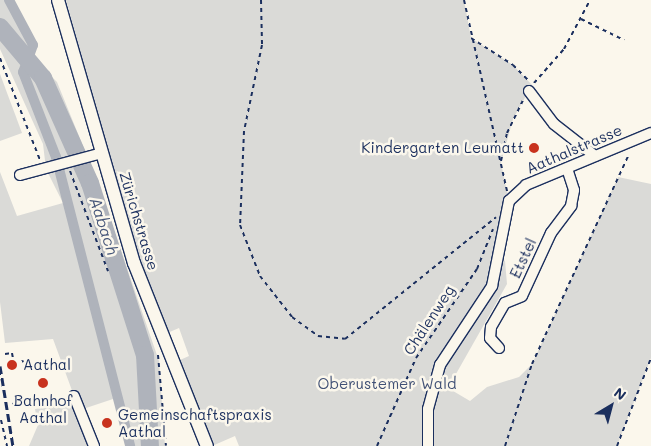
<!DOCTYPE html>
<html>
<head>
<meta charset="utf-8">
<style>
	body { margin:0 }
	#map { position:relative; width:651px; height:446px; overflow:hidden; background:#fbf7ec; font-family:Mali,sans-serif }
	div>[style] { position:absolute }
	[style*='--x'] { left:calc(var(--x)*1px); top:calc(var(--y)*1px); width:calc(var(--w)*1px); rotate:calc(var(--a)*1deg) }
	.green>* { inset:0; background:#dadad7 }
	.canal>* { height:10px; margin:-5px; padding:0 5px; transform-origin:5px; border-radius:5px; background:#afb3bb }
	.river>* { height:18px; margin:-9px; padding:0 9px; transform-origin:9px; border-radius:9px; background:#afb3bb }
	.path>* { height:2px; margin-top:-1px; transform-origin:0; background:repeating-linear-gradient(90deg,#1b2f5e 0 4px,transparent 0 8px) }
	.roads { filter:drop-shadow(1px 0 #1b2f5e) drop-shadow(-1px 0 #1b2f5e) drop-shadow(0 1px #1b2f5e) drop-shadow(0 -1px #1b2f5e) }
	.minor>* { height:10px; margin:-5px; padding:0 5px; transform-origin:5px; border-radius:5px; background:#fbf7ec }
	.major>* { height:12px; margin:-6px; padding:0 6px; transform-origin:6px; border-radius:6px; background:#fbf7ec }
	.rail>* { height:3px; margin-top:-1.5px; transform-origin:0; background:repeating-linear-gradient(90deg,#1b2f5e 0 8px,transparent 0 12px) }
	.dots>* { width:14px; height:14px; translate:-50% -50%; box-sizing:border-box; border:2px solid #fbf7ec; border-radius:50% }
	span { translate:-50% -50%; white-space:nowrap; text-align:center; line-height:1.15; -webkit-text-stroke:5px #fbf7ec; paint-order:stroke }
	.poi-label { font-size:15px; color:#1b2f5e }
	.right { translate:-100% -50%; text-align:right }
	.left { translate:0 -50%; text-align:left }
	.street-label { font-size:15px; color:#1b2f5e }
	.park-label { font-size:15px; color:#415176 }
	.water-label { font-size:16px; color:#47577a; font-style:italic }
	.north { position:absolute; left:586px; top:381px; width:50px; height:50px; -webkit-text-stroke:4px #fbf7ec; paint-order:stroke; rotate:37deg; font-size:14px; font-weight:700; line-height:20px; text-align:center; color:#1b2f5e }
	.north::after { content:''; display:block; margin:auto; width:18px; height:22px; background:#1b2f5e; clip-path:polygon(50% 0,100% 100%,50% 72%,0 100%) }
</style>
</head>
<body>
<div id="map">
	<div class="green">
		<i style="clip-path:polygon(0 0,11px 0,35px 42px,33px 58px,57px 82px,96px 178px,159px 361px,165px 446px,128px 446px,116px 398px,80px 410px,94px 446px,29px 446px,38px 425px,35px 409px,77px 404px,53px 339px,5px 343px,0 302px,0 172px,17px 216px,63px 203px,46px 169px,43px 144px,0 49px)"></i>
		<i style="clip-path:polygon(66px 0,464px 0,471px 38px,513px 65px,532px 85px,513px 119px,501px 163px,509px 201px,499px 257px,505px 261px,507px 284px,448px 388px,470px 401px,487px 387px,519px 377px,532px 364px,618px 177px,651px 184px,651px 358px,617px 446px,239px 446px,235px 436px,212px 446px,171px 364px,189px 356px,179px 328px,165px 334px,123px 206px)"></i>
		<i style="clip-path:polygon(0 74px,22px 133px,0 141px)"></i>
	</div>
	<div class="canal">
		<i style="--x:9;--y:0;--w:51;--a:61.9"></i>
		<i style="--x:33;--y:45;--w:29;--a:110"></i>
		<i style="--x:23;--y:72;--w:91;--a:68.8"></i>
		<i style="--x:56;--y:157;--w:298;--a:75.6"></i>
	</div>
	<div class="river">
		<i style="--x:0;--y:27;--w:67;--a:49.9"></i>
		<i style="--x:43;--y:78;--w:115;--a:65.9"></i>
		<i style="--x:90;--y:183;--w:181;--a:72.3"></i>
		<i style="--x:145;--y:355;--w:91;--a:86.9"></i>
	</div>
	<div class="path">
		<i style="--x:261;--y:0;--w:45;--a:88.7"></i>
		<i style="--x:262;--y:45;--w:88;--a:101.8"></i>
		<i style="--x:244;--y:131;--w:94;--a:92.4"></i>
		<i style="--x:240;--y:225;--w:55;--a:68.6"></i>
		<i style="--x:260;--y:276;--w:52;--a:52"></i>
		<i style="--x:292;--y:317;--w:32;--a:36"></i>
		<i style="--x:318;--y:336;--w:27;--a:6"></i>
		<i style="--x:345;--y:339;--w:194;--a:-38.9"></i>
		<i style="--x:464;--y:0;--w:196;--a:77.3"></i>
		<i style="--x:581;--y:19;--w:48;--a:26"></i>
		<i style="--x:471;--y:38;--w:50;--a:32.7"></i>
		<i style="--x:513;--y:65;--w:23;--a:45"></i>
		<i style="--x:0;--y:58;--w:110;--a:68.6"></i>
		<i style="--x:534;--y:83;--w:45;--a:-48.6"></i>
		<i style="--x:564;--y:49;--w:55;--a:-62"></i>
		<i style="--x:501;--y:161;--w:29;--a:-78"></i>
		<i style="--x:507;--y:133;--w:37;--a:-64"></i>
		<i style="--x:70;--y:171;--w:107;--a:69.2"></i>
		<i style="--x:5;--y:354;--w:7;--a:-8"></i>
		<i style="--x:12;--y:353;--w:11;--a:80"></i>
		<i style="--x:14;--y:364;--w:10;--a:-17"></i>
		<i style="--x:158;--y:355;--w:91;--a:85"></i>
		<i style="--x:12;--y:404;--w:19;--a:-9"></i>
		<i style="--x:1;--y:420;--w:27;--a:77"></i>
		<i style="--x:377;--y:446;--w:96;--a:-66.1"></i>
		<i style="--x:416;--y:358;--w:108;--a:-55.6"></i>
		<i style="--x:477;--y:269;--w:43;--a:-68.2"></i>
		<i style="--x:505;--y:446;--w:86;--a:-71.8"></i>
		<i style="--x:532;--y:364;--w:231;--a:-65.2"></i>
		<i style="--x:617;--y:446;--w:94;--a:-68.9"></i>
	</div>
	<div class="roads">
		<div class="minor">
			<i style="--x:529;--y:91;--w:41;--a:52.9"></i>
			<i style="--x:554;--y:124;--w:52;--a:38"></i>
			<i style="--x:20;--y:175;--w:85;--a:-15"></i>
			<i style="--x:499;--y:348;--w:13;--a:-132"></i>
			<i style="--x:490;--y:338;--w:11;--a:-85"></i>
			<i style="--x:491;--y:327;--w:28;--a:-60"></i>
			<i style="--x:505;--y:303;--w:18;--a:-22"></i>
			<i style="--x:522;--y:296;--w:69;--a:-65.3"></i>
			<i style="--x:551;--y:233;--w:34;--a:-53"></i>
			<i style="--x:571;--y:206;--w:16;--a:-79"></i>
			<i style="--x:574;--y:190;--w:22;--a:-108"></i>
			<i style="--x:74;--y:396;--w:54;--a:68.2"></i>
			<i style="--x:428;--y:446;--w:37;--a:-90"></i>
			<i style="--x:428;--y:409;--w:46;--a:-74.7"></i>
			<i style="--x:440;--y:365;--w:95;--a:-56.6"></i>
			<i style="--x:492;--y:286;--w:87;--a:-78.7"></i>
			<i style="--x:509;--y:201;--w:23;--a:-43"></i>
			<i style="--x:526;--y:185;--w:135;--a:-22.6"></i>
		</div>
		<div class="major">
			<i style="--x:58;--y:0;--w:274;--a:73.9"></i>
			<i style="--x:134;--y:263;--w:197;--a:68.3"></i>
		</div>
	</div>
	<div class="rail">
		<i style="--x:0;--y:366;--w:81;--a:80.8"></i>
	</div>
	<div class="dots">
		<i style="left:534px;top:148px;background:#c8321e"></i>
		<i style="left:12px;top:365px;background:#c8321e"></i>
		<i style="left:43px;top:383px;background:#c8321e"></i>
		<i style="left:107px;top:423px;background:#c8321e"></i>
	</div>
	<div class="poi-label">
		<span class="right" style="left:524px;top:148px">Kindergarten Leumatt</span>
		<span class="left" style="left:23px;top:365px">Aathal</span>
		<span style="left:43px;top:409px">Bahnhof<br>Aathal</span>
		<span class="left" style="left:118px;top:423px">Gemeinschaftspraxis<br>Aathal</span>
	</div>
	<div class="street-label">
		<span style="left:574px;top:149px;rotate:-23deg">Aathalstrasse</span>
		<span style="left:139px;top:221px;rotate:73deg">Zürichstrasse</span>
		<span style="left:523px;top:258px;rotate:-65deg">Etstel</span>
		<span style="left:429px;top:320px;rotate:-57deg">Chälenweg</span>
	</div>
	<div class="park-label">
		<span style="left:387px;top:384px">Oberustemer Wald</span>
	</div>
	<div class="water-label">
		<span style="left:104px;top:226px;rotate:72deg">Aabach</span>
	</div>
	<div class="north">N</div>
</div>
</body>
</html>
